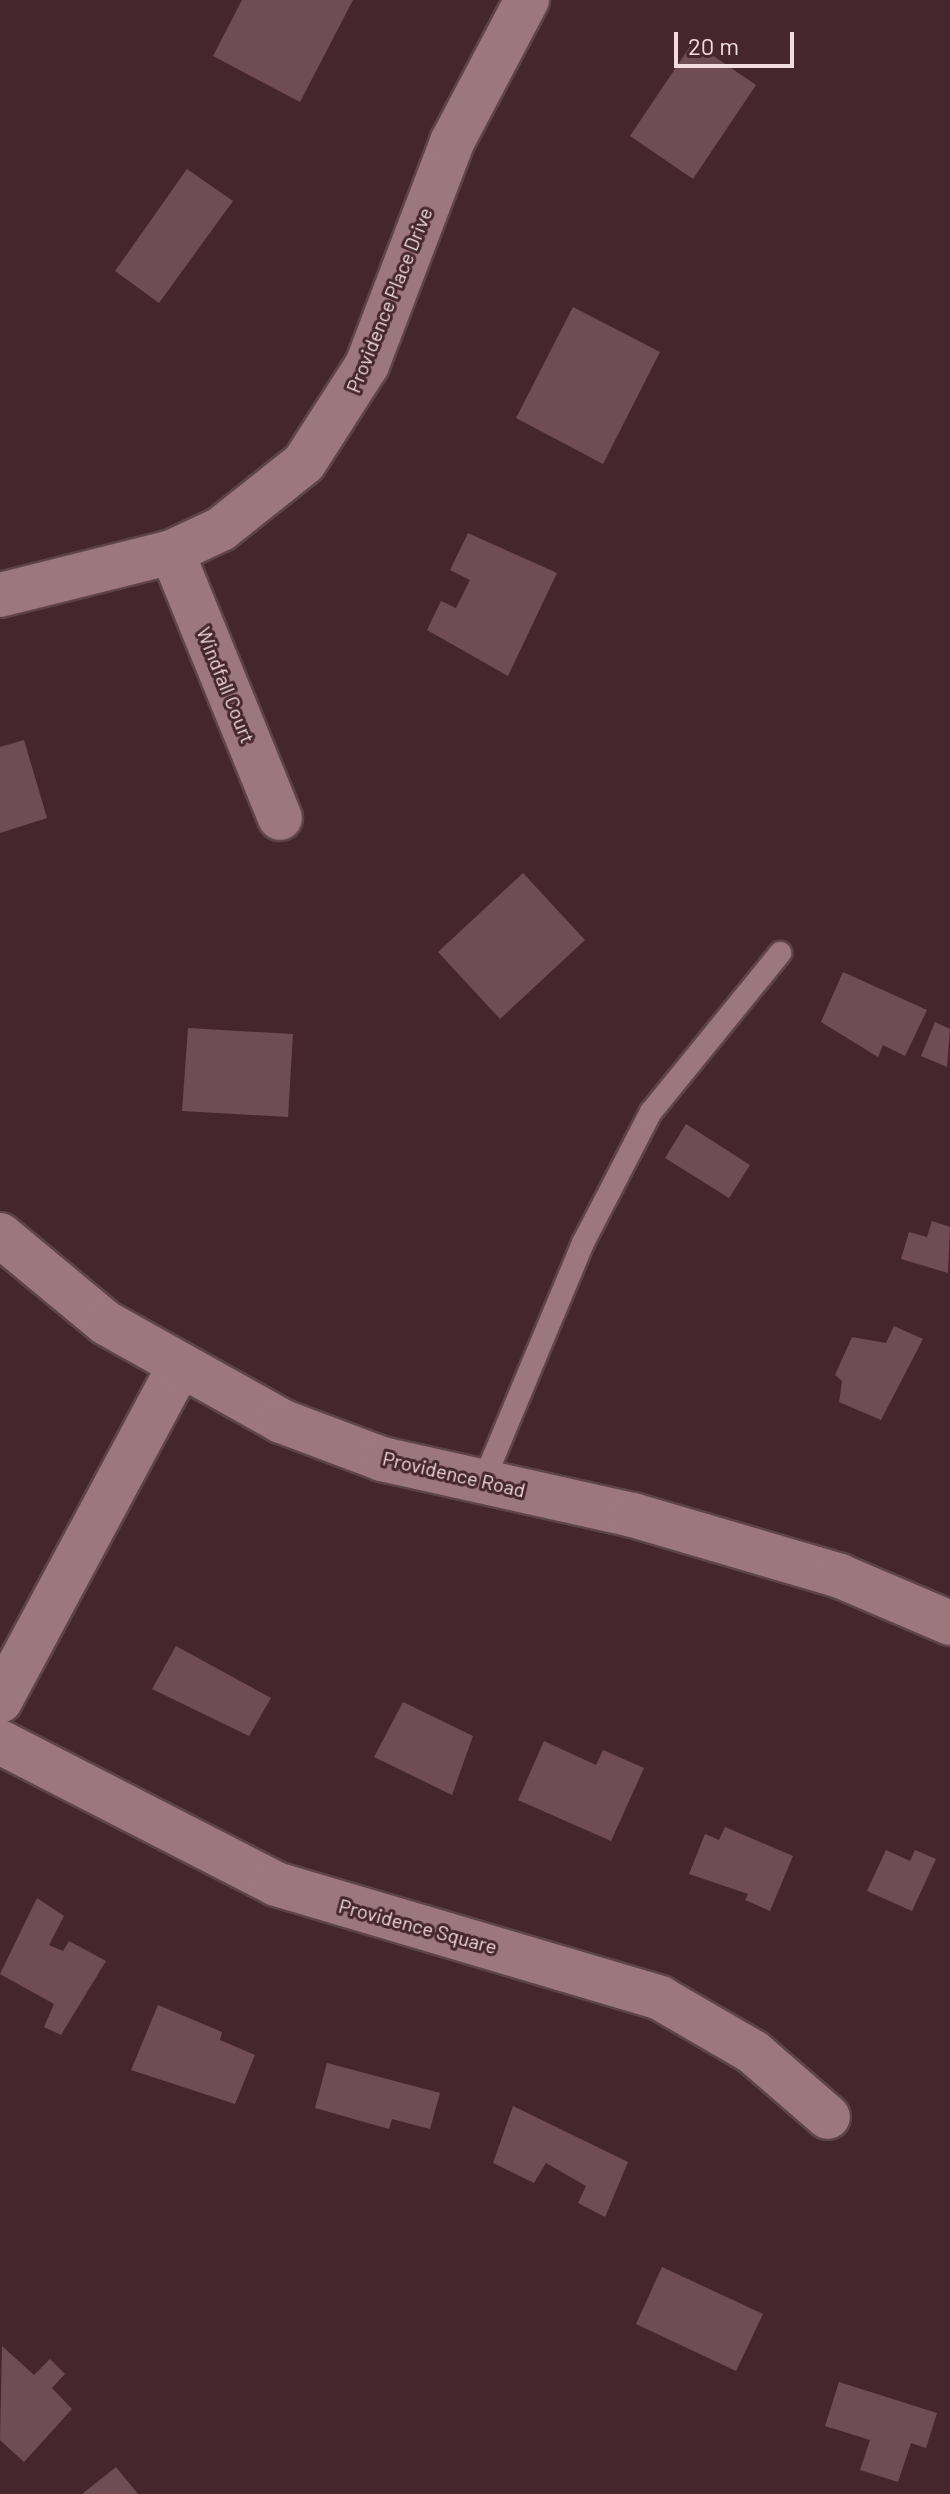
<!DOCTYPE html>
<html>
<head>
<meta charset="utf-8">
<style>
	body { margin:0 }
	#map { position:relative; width:950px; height:2494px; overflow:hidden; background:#46262d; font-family:Barlow,sans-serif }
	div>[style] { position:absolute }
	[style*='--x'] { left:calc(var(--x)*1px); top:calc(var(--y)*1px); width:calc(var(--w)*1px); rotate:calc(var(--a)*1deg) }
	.building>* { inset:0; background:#704d54 }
	.roads { filter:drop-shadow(2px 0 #5e444a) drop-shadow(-2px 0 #5e444a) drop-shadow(0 2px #5e444a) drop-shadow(0 -2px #5e444a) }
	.lane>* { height:22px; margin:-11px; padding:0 11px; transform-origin:11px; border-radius:11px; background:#9d777e }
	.street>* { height:44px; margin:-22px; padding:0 22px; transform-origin:22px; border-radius:22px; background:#9d777e }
	.secondary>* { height:44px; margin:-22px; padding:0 22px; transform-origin:22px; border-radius:22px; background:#9d777e }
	span { translate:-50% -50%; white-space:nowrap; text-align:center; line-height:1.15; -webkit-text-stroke:6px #46262d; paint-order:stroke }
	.street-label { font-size:20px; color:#f1dcdf }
	.scale { position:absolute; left:674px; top:32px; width:120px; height:36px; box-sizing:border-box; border:4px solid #f1dcdf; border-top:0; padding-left:10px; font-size:24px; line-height:28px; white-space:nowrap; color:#f1dcdf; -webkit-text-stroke:6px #46262d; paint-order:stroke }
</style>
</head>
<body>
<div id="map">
	<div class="building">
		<i style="clip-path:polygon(242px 0,353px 0,300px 102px,213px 56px)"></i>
		<i style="clip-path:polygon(693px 42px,756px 85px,693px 179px,630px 136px)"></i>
		<i style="clip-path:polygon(187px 169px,233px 201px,159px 303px,115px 271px)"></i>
		<i style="clip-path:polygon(573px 307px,660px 352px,603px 464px,516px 418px)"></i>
		<i style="clip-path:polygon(468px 533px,557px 573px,508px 676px,427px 630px,441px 601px,456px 608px,470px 580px,450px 570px)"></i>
		<i style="clip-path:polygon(24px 740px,47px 818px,0 833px,0 747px)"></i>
		<i style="clip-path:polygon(523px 873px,585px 940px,500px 1019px,438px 952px)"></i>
		<i style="clip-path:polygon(843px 972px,927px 1010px,905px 1056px,883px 1045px,878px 1057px,821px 1022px)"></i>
		<i style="clip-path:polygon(935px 1022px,950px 1029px,947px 1067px,921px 1056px)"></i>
		<i style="clip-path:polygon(188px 1028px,293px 1034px,288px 1117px,182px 1111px)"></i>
		<i style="clip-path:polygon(686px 1124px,750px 1165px,729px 1198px,665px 1158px)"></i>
		<i style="clip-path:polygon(932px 1221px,950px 1227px,948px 1273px,901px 1259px,909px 1232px,927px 1237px)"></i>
		<i style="clip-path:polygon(894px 1326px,923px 1339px,881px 1420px,839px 1402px,842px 1381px,835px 1375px,852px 1337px,886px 1343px)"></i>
		<i style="clip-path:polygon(176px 1646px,271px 1698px,249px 1736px,152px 1689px)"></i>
		<i style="clip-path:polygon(403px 1702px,473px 1736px,452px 1795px,374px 1757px)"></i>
		<i style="clip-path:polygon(544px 1741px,596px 1765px,603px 1750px,644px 1768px,611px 1841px,518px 1800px)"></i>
		<i style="clip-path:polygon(725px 1827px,793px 1856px,770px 1911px,745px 1900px,748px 1894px,689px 1874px,705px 1834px,719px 1840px)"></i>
		<i style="clip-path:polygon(886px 1850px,910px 1861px,915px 1850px,936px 1859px,912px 1911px,867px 1891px)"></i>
		<i style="clip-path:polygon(37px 1898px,64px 1916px,49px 1945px,63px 1951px,69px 1941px,106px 1961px,61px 2035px,44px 2027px,54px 2004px,0 1974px)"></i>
		<i style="clip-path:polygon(158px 2005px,222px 2032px,220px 2040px,255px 2055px,235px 2104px,131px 2070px)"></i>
		<i style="clip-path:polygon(327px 2063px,440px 2093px,430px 2129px,392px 2119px,389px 2129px,315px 2108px)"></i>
		<i style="clip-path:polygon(513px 2106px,628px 2162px,605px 2217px,578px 2203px,586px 2186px,546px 2163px,534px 2183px,493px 2163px)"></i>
		<i style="clip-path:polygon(662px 2267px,763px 2314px,736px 2371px,636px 2324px)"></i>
		<i style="clip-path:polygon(2px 2346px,34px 2375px,50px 2359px,65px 2374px,52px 2388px,72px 2409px,24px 2462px,0 2440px)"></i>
		<i style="clip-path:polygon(839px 2382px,937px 2413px,926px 2448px,911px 2443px,898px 2482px,860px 2470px,870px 2440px,825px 2426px)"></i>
		<i style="clip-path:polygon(116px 2467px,138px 2494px,82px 2494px)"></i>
	</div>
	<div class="roads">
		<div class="lane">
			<i style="--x:483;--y:1482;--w:259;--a:-67.3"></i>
			<i style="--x:583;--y:1243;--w:148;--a:-62.6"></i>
			<i style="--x:651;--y:1112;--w:205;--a:-50.9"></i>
		</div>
		<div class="street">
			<i style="--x:172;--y:552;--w:287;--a:67.9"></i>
			<i style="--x:0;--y:595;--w:177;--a:-14"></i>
			<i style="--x:172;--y:552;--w:54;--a:-25.1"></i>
			<i style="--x:221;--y:529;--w:106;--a:-38.5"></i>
			<i style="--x:304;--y:463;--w:117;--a:-57.3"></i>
			<i style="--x:367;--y:365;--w:239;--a:-69.1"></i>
			<i style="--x:452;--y:142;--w:161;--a:-62.2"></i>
			<i style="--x:0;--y:1701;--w:377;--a:-61.8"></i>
			<i style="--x:0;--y:1742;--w:310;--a:27.2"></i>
			<i style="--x:276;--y:1884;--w:401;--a:16.5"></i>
			<i style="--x:660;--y:1998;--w:108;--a:30.1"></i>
			<i style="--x:753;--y:2052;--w:99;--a:40.9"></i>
		</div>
		<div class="secondary">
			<i style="--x:0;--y:1235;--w:138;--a:39.7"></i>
			<i style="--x:106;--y:1323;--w:201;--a:29.2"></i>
			<i style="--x:281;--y:1421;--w:108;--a:20.6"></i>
			<i style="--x:382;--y:1459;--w:257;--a:12.6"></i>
			<i style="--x:633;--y:1515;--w:216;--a:16.4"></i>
			<i style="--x:840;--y:1576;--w:120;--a:23.1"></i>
		</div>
	</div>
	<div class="street-label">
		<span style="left:389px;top:300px;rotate:-68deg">Providence Place Drive</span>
		<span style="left:226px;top:685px;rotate:68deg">Windfall Court</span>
		<span style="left:454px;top:1474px;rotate:13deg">Providence Road</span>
		<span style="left:418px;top:1926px;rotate:15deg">Providence Square</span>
	</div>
	<div class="scale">20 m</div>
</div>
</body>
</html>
